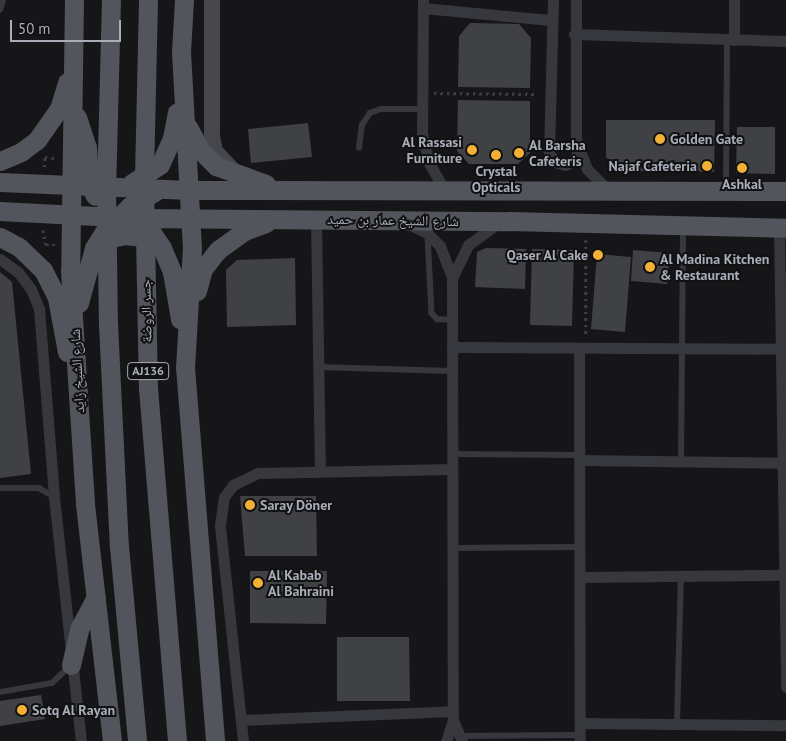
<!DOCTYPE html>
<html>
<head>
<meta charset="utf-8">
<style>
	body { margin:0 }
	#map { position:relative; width:786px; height:741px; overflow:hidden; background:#161618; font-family:"PT Sans","Noto Naskh Arabic",sans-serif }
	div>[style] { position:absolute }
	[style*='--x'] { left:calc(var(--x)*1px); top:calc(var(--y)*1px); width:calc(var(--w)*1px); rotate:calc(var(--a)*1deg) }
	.building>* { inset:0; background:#404145 }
	.path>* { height:2.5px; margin-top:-1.25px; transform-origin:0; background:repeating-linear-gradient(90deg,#3d3f44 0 2.5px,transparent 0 6.5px) }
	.lane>* { height:5.5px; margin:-2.75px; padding:0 2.75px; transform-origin:2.75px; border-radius:2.75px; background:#37383d }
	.street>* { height:11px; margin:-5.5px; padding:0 5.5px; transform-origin:5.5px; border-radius:5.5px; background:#37383d }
	.secondary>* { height:16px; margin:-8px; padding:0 8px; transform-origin:8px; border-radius:8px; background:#45474d }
	.primary>* { height:19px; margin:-9.5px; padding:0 9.5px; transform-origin:9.5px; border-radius:9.5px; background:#53555c }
	.primary-bridge>* { height:19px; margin:-9.5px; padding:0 9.5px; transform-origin:9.5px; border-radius:9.5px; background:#53555c }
	.dots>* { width:14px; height:14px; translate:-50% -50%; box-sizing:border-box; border:2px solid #111113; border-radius:50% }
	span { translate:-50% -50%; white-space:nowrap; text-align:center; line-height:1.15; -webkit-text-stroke:4px #111113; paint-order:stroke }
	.shield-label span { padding:1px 4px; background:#111113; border:1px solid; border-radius:4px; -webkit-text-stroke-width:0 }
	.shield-label { font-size:12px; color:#a8adb8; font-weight:700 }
	.poi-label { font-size:14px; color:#a8adb8; font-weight:700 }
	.left { translate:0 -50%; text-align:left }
	.right { translate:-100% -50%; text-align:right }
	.street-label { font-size:14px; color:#a8adb8 }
	.scale { position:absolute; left:10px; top:20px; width:111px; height:22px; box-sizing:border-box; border:2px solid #a8adb8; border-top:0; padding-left:6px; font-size:15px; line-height:18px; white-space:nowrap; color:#a8adb8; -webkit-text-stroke:4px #111113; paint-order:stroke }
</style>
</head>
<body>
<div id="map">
	<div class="building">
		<i style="clip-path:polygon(470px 23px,519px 24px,531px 38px,530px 88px,458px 87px,459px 36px)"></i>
		<i style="clip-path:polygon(458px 100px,530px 101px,530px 153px,518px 164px,469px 164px,457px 151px)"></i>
		<i style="clip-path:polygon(606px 120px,715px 120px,714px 172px,619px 171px,606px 157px)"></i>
		<i style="clip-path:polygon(308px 123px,312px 157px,251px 163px,248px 129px)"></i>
		<i style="clip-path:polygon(737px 127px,775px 127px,775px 174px,736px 173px)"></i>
		<i style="clip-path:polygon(486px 248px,526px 249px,525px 289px,475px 287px,477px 252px)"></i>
		<i style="clip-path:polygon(532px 249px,574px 250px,572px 326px,530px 325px)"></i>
		<i style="clip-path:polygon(633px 250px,670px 253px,667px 284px,631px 281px)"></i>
		<i style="clip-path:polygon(597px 254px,631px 257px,625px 332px,591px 329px)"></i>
		<i style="clip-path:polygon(295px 258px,296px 325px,227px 327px,226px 270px,237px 260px)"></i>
		<i style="clip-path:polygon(0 272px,12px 282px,31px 474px,0 478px)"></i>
		<i style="clip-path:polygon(240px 496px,316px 496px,317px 556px,245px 556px)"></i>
		<i style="clip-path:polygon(250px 571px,327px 571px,326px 624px,250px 623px)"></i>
		<i style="clip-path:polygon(337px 637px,409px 637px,410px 701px,337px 701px)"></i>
		<i style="clip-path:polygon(41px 695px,45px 719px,0 726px,0 701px)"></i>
	</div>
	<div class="path">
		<i style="--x:434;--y:93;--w:104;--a:0.6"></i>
		<i style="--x:44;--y:167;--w:10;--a:-84"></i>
		<i style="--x:45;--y:157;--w:10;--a:6"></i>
		<i style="--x:43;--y:230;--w:15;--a:79"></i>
		<i style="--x:46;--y:245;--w:9;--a:0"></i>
		<i style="--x:586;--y:240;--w:97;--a:90"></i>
	</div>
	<div class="lane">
		<i style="--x:0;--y:10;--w:10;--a:-73"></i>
		<i style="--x:359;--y:148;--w:23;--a:-83"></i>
		<i style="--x:362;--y:125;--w:14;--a:-56"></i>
		<i style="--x:370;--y:113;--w:12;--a:-20"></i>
		<i style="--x:381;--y:109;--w:41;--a:0"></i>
		<i style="--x:726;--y:188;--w:148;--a:-89.6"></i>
		<i style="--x:428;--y:235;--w:78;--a:87.1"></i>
		<i style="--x:432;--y:313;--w:8;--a:50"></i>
		<i style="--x:437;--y:319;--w:15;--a:4"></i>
		<i style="--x:318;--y:367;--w:134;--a:1.7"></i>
		<i style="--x:452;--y:454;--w:128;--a:0.4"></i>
		<i style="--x:681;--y:462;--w:234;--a:-89.5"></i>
		<i style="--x:0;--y:488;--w:39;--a:0"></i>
		<i style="--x:39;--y:488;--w:16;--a:30"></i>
		<i style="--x:453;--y:548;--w:127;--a:-0.5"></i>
		<i style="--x:0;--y:692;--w:53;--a:-9.8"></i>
		<i style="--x:52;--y:683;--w:25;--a:-43"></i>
		<i style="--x:677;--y:724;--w:148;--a:-88.5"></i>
		<i style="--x:461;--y:736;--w:119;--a:-0.5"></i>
	</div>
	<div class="street">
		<i style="--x:423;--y:0;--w:134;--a:90.4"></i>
		<i style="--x:422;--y:134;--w:30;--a:76"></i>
		<i style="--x:429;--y:163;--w:34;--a:60"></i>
		<i style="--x:553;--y:0;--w:153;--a:91.5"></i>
		<i style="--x:549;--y:153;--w:11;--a:56"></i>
		<i style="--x:555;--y:162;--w:10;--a:17"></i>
		<i style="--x:565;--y:165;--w:11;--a:-27"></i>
		<i style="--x:575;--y:160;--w:11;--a:-75"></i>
		<i style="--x:576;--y:0;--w:139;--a:90"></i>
		<i style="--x:576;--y:139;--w:32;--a:70"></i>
		<i style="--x:587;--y:169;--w:31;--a:45"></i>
		<i style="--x:734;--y:0;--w:40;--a:90"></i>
		<i style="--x:423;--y:8;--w:128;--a:5.4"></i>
		<i style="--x:574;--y:34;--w:212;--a:1.9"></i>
		<i style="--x:316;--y:219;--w:252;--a:89.1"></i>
		<i style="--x:408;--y:224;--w:21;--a:25"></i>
		<i style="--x:427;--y:233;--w:18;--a:45"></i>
		<i style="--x:440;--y:246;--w:34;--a:69"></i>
		<i style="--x:452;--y:278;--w:442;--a:89.9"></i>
		<i style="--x:453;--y:720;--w:22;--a:108"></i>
		<i style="--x:779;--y:228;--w:459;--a:89.1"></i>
		<i style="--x:0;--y:259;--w:22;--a:36"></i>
		<i style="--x:18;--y:272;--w:21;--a:53"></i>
		<i style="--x:31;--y:289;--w:22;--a:68"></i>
		<i style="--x:39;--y:309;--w:189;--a:85.4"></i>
		<i style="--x:54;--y:497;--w:245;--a:83.7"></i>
		<i style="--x:453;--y:276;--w:34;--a:-64"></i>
		<i style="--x:468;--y:245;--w:36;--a:-36"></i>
		<i style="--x:452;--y:347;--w:330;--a:0.3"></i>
		<i style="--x:579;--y:348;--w:393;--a:89.9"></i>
		<i style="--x:580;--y:460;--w:203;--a:0.8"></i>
		<i style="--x:580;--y:577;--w:205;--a:-0.6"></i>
		<i style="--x:241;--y:720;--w:212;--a:-2.4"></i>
		<i style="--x:453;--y:720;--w:23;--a:67"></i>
		<i style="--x:580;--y:723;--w:206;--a:0.6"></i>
		<i style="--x:243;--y:741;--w:217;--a:-96.1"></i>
		<i style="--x:220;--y:525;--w:28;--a:-82"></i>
		<i style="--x:224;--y:497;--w:15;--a:-53"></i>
		<i style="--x:233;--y:485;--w:28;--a:-26"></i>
		<i style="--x:258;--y:473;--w:194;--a:-1.2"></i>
	</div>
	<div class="secondary">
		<i style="--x:212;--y:0;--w:136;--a:90"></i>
		<i style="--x:212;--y:136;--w:15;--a:79"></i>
		<i style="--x:215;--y:151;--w:25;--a:47"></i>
	</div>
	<div class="primary">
		<i style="--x:74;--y:0;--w:271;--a:90.8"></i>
		<i style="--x:70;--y:271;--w:233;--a:86.3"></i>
		<i style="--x:85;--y:504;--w:239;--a:83.5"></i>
		<i style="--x:184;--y:0;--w:52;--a:93.3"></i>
		<i style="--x:181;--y:52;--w:195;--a:86.8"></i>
		<i style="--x:192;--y:247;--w:120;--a:93.3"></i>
		<i style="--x:185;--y:367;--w:375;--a:85.4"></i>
		<i style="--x:77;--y:117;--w:32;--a:72"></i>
		<i style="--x:87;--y:147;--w:39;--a:86"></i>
		<i style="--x:90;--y:186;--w:11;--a:63"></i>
		<i style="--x:188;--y:127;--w:26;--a:62"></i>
		<i style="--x:200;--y:150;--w:23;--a:45"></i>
		<i style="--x:216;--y:166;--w:53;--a:19.8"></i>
		<i style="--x:0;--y:161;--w:23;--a:-23"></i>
		<i style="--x:21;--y:152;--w:20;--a:-37"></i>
		<i style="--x:37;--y:140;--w:38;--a:-55"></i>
		<i style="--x:59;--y:109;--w:28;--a:-73"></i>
		<i style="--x:0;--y:182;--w:189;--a:2.4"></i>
		<i style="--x:189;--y:190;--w:597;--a:0.1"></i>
		<i style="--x:132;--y:183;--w:33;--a:-33"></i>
		<i style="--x:160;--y:165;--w:30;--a:-66"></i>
		<i style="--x:172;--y:138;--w:26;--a:-79"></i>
		<i style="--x:0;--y:211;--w:135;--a:3"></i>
		<i style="--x:135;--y:218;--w:374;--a:0.5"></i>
		<i style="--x:509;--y:221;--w:277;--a:1.4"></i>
		<i style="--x:137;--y:219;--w:21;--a:43"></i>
		<i style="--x:152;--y:233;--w:18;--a:56"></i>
		<i style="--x:162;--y:248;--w:26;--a:67"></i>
		<i style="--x:172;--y:272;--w:48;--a:80.3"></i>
		<i style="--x:0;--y:237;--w:21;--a:28"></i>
		<i style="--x:19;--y:247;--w:33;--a:44"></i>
		<i style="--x:43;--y:270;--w:31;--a:63"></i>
		<i style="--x:57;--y:298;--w:55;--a:79.5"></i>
		<i style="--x:95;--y:247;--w:14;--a:-34"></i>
		<i style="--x:107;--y:239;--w:17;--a:-13"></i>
		<i style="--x:124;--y:235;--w:18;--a:6"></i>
		<i style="--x:142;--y:237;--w:19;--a:28"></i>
		<i style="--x:197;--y:291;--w:23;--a:-75"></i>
		<i style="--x:203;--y:269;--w:24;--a:-52"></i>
		<i style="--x:218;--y:250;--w:32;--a:-36"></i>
		<i style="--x:244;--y:231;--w:23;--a:-20"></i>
		<i style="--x:79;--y:303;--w:57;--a:-74.7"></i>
		<i style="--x:94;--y:248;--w:19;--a:-58"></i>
		<i style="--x:104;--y:232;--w:37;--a:-45"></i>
		<i style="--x:130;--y:206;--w:30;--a:-30"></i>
		<i style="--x:71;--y:665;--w:37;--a:-77"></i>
		<i style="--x:79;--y:629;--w:36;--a:-62"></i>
	</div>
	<div class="primary-bridge">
		<i style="--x:111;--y:0;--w:185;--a:91.5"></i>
		<i style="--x:106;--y:185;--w:139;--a:89.2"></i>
		<i style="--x:108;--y:324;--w:222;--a:87.2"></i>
		<i style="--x:119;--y:546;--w:196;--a:84.7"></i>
		<i style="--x:148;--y:0;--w:182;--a:91.3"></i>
		<i style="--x:144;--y:182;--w:206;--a:88.9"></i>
		<i style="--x:148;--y:388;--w:354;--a:85.3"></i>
	</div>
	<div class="dots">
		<i style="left:660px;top:139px;background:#f2b134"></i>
		<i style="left:472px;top:150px;background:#f2b134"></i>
		<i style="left:519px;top:153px;background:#f2b134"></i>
		<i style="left:496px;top:155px;background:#f2b134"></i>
		<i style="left:707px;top:166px;background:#f2b134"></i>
		<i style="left:742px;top:168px;background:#f2b134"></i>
		<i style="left:598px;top:255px;background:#f2b134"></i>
		<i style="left:650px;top:267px;background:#f2b134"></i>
		<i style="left:250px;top:505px;background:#f2b134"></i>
		<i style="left:258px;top:583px;background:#f2b134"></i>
		<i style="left:22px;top:710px;background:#f2b134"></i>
	</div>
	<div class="shield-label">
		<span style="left:148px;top:371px">AJ136</span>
	</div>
	<div class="poi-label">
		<span class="left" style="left:670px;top:139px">Golden Gate</span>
		<span class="right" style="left:462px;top:150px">Al Rassasi<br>Furniture</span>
		<span class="left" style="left:529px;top:153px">Al Barsha<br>Cafeteris</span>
		<span class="right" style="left:697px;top:166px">Najaf Cafeteria</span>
		<span style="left:496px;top:179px">Crystal<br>Opticals</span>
		<span style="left:742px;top:184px">Ashkal</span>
		<span class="right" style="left:588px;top:255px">Qaser Al Cake</span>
		<span class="left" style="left:660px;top:267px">Al Madina Kitchen<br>&amp; Restaurant</span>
		<span class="left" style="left:260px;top:505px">Saray Döner</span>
		<span class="left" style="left:268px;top:583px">Al Kabab<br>Al Bahraini</span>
		<span class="left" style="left:32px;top:710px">Sotq Al Rayan</span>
	</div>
	<div class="street-label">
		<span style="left:393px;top:220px;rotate:1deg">شارع الشيخ عمار بن حميد</span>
		<span style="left:146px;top:311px;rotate:-91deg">جسر الروضة</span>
		<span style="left:77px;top:371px;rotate:-93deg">شارع الشيخ زايد</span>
	</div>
	<div class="scale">50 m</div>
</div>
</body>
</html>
